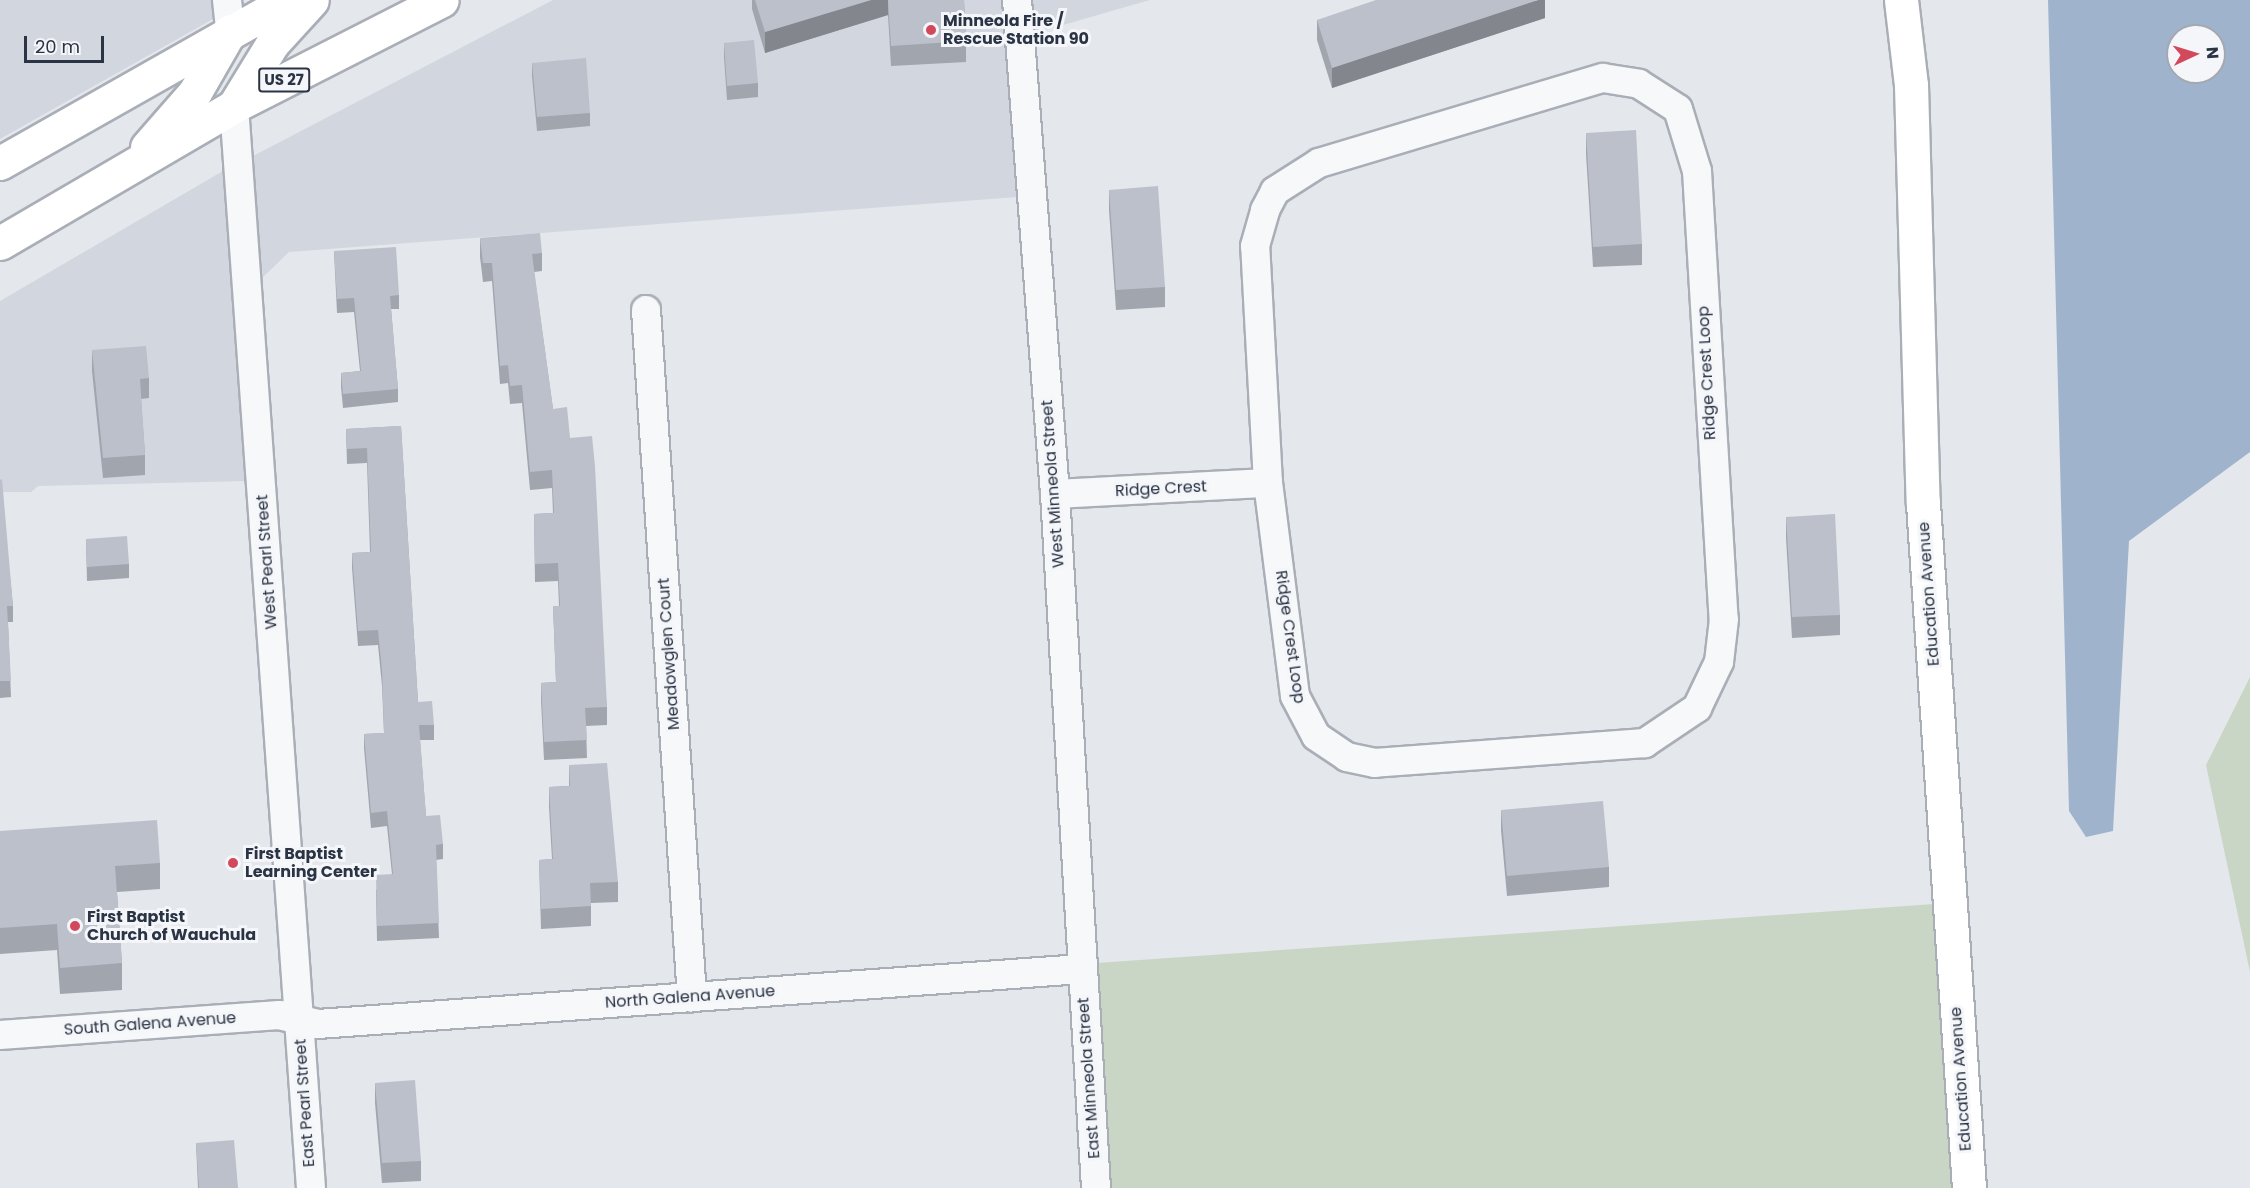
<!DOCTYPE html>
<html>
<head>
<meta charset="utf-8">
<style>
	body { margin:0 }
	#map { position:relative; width:2250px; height:1188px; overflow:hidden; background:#e4e7ec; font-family:Poppins,sans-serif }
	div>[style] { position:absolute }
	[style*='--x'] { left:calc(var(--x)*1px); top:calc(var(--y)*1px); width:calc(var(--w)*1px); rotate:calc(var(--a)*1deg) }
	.built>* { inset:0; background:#d2d6de }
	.green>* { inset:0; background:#c9d6c5 }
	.water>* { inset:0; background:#9fb4cc }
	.roads { filter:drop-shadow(2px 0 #a9aeb7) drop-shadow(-2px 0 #a9aeb7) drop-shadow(0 2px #a9aeb7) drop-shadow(0 -2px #a9aeb7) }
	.street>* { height:28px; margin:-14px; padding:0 14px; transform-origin:14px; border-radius:14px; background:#f7f8fa }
	.secondary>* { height:33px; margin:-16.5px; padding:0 16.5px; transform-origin:16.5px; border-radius:16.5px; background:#fff }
	.highway>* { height:33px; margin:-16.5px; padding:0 16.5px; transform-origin:16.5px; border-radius:16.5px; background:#fff }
	.wall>* { inset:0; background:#a1a5ae }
	.shaded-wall>* { inset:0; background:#83868d }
	.building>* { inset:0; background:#bbc0ca }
	.dots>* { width:16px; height:16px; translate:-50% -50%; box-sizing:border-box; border:3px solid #f4f6f9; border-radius:50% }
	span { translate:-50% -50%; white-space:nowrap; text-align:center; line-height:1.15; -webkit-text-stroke:6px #f4f6f9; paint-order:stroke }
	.shield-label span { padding:2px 4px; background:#f4f6f9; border:2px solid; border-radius:4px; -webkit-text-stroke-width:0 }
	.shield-label { font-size:15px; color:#2b3445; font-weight:700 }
	.poi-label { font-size:16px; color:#2b3445; font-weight:700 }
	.left { translate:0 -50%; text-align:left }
	.street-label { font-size:16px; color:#2b3445 }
	.north { position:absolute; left:2166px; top:24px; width:60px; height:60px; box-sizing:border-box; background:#f4f6f9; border:2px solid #a4a8b1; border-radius:50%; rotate:86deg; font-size:16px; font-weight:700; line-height:24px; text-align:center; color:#2b3445 }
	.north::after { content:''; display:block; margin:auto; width:21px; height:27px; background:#d1495b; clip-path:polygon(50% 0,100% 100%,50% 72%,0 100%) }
	.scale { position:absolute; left:24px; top:36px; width:80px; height:27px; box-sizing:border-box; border:3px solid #2b3445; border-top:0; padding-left:8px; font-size:18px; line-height:21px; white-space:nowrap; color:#2b3445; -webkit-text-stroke:4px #f4f6f9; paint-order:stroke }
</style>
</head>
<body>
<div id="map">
	<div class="built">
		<i style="clip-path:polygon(0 0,212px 0,213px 19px,0 139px)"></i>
		<i style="clip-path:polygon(553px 0,1001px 0,1017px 197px,289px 252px,262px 278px,253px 156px)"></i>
		<i style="clip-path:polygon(1032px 0,1150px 0,1035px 33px)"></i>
		<i style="clip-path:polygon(223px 171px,246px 481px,38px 486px,31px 492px,0 492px,0 301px)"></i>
	</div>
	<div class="green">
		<i style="clip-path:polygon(2250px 677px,2250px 972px,2206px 765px)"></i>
		<i style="clip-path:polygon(1934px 904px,1954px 1188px,1111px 1188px,1097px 963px)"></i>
	</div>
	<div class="water">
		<i style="clip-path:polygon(evenodd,2048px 0,2250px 0,2250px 452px,2129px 541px,2113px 831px,2086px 837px,2069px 811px,2048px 0,2178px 36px,2214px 36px,2214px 72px,2178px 72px,2178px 36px)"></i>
	</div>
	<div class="roads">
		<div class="street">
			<i style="--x:227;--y:0;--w:31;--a:84"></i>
			<i style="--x:1017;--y:0;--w:495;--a:85.6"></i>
			<i style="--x:1055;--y:494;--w:695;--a:86.62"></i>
			<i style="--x:1603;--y:78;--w:36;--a:9"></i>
			<i style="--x:1639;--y:84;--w:46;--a:32.7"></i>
			<i style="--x:1678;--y:109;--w:65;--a:73"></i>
			<i style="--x:1697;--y:171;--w:449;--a:86.6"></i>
			<i style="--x:1724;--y:619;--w:43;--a:96.6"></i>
			<i style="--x:1719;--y:662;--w:51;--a:115.6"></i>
			<i style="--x:1697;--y:708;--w:63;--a:146.1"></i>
			<i style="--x:1645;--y:743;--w:271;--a:175.8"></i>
			<i style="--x:1375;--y:763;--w:29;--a:-168"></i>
			<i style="--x:1347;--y:757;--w:37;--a:-146"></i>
			<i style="--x:1316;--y:736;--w:45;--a:-117.7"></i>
			<i style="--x:1295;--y:696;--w:215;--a:-97.2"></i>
			<i style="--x:1268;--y:483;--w:237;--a:-93.1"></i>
			<i style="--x:1255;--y:246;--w:37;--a:-74"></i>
			<i style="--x:1265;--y:210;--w:21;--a:-62"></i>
			<i style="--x:1275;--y:191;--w:52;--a:-32.5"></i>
			<i style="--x:1319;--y:163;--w:296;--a:-16.7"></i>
			<i style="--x:234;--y:106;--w:1085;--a:85.93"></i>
			<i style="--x:646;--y:310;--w:689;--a:86.17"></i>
			<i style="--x:1055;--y:494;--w:213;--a:-3"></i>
			<i style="--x:0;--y:1035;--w:280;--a:-4.1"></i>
			<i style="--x:279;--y:1015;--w:40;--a:13"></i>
			<i style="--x:318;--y:1024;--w:766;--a:-4.12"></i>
		</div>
		<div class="secondary">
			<i style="--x:1901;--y:0;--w:86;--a:83.3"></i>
			<i style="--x:1911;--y:85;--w:418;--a:88.4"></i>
			<i style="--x:1923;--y:503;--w:687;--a:86.16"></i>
		</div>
		<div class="highway">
			<i style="--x:234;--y:106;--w:73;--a:-58.5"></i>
			<i style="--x:272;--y:44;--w:59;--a:-47.7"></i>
			<i style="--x:147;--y:147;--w:73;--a:-48.9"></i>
			<i style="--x:195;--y:92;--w:70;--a:-60.2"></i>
			<i style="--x:0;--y:163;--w:331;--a:-29.5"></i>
			<i style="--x:0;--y:243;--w:271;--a:-30.3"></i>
			<i style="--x:234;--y:106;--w:233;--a:-27"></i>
		</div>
	</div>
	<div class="wall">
		<i style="clip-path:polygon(752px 0,964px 0,966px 41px,966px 62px,891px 66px,888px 15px,765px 53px,752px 9px)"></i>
		<i style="clip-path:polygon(1545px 0,1545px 18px,1332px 88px,1317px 40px,1317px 20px)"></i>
		<i style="clip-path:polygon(724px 43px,758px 83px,758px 97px,727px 100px,724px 57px)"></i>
		<i style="clip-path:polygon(532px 63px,590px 113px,590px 126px,537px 131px,532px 76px)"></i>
		<i style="clip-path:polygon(1586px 133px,1642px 244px,1642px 265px,1593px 267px,1586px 154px)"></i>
		<i style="clip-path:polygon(1109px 190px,1165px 287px,1165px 307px,1116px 310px,1109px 210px)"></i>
		<i style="clip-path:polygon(480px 238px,542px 253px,542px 271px,534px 272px,553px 409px,570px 438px,607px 707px,607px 725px,586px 726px,587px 758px,544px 760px,541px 701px,541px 683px,556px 682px,553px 606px,559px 606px,558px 581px,535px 582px,534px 514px,553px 513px,552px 488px,530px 490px,522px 403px,510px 404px,508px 383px,500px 384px,492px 281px,483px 282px,480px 257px)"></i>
		<i style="clip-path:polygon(334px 251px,399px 295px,399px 309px,391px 309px,398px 389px,398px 402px,343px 408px,341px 387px,341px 373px,360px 371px,354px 312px,337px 313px)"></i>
		<i style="clip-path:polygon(92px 350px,149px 378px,149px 398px,141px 399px,145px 455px,145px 475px,103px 478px,92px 371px)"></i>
		<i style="clip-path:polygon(401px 426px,418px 702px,434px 725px,434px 740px,420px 740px,426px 816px,443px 844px,443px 859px,436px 860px,439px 938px,377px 941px,376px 890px,392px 874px,387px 826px,371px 828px,364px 748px,364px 734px,384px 733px,382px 686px,378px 645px,358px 646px,352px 568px,352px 553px,370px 552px,367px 463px,347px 464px,346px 429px)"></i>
		<i style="clip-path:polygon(0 480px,13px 606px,13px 622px,8px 622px,11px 697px,0 698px)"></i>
		<i style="clip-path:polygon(1786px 517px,1840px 615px,1840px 635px,1792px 638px,1786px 538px)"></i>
		<i style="clip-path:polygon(86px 539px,129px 564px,129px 578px,87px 581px)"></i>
		<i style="clip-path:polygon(569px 765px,618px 882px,618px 902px,591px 903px,591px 926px,541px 929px,539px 860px,552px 859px,549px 807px,549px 787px,569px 786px)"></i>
		<i style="clip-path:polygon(1501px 810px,1609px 867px,1609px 887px,1507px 896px,1501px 830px)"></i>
		<i style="clip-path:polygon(0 831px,160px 863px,160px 889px,117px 892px,122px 963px,122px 990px,60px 994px,57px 950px,0 954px)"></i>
		<i style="clip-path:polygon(375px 1083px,421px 1161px,421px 1181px,382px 1183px,375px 1103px)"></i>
		<i style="clip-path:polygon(196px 1143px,238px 1188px,198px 1188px)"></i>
	</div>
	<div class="shaded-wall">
		<i style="clip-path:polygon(871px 0,888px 0,888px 15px,765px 53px,765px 32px)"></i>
		<i style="clip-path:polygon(1538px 0,1545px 0,1545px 18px,1332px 88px,1332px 68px)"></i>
	</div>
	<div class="building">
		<i style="clip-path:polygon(755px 0,871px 0,765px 32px)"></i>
		<i style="clip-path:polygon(888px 0,964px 0,966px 41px,891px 46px)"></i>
		<i style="clip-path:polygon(1376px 0,1538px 0,1332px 68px,1317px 20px)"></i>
		<i style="clip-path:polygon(754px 40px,758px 83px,727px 86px,724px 43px)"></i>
		<i style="clip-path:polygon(586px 58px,590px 113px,537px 117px,532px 63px)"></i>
		<i style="clip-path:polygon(1636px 130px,1642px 244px,1593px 247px,1586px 133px)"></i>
		<i style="clip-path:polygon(1158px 186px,1165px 287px,1116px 290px,1109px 190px)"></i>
		<i style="clip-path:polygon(540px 233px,542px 253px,532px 254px,553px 409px,567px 407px,570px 438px,592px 436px,595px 466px,607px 707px,585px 708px,587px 740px,544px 742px,541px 683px,556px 682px,553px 606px,560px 606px,558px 563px,535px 564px,534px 514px,554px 513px,552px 470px,530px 472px,522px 385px,510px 386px,508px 365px,500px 366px,492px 263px,483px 263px,480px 238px)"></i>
		<i style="clip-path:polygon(396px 247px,399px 295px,390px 296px,398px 389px,343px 394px,341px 373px,361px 371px,354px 298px,337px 299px,334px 251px)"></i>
		<i style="clip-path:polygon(146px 346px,149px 378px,140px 379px,145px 455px,103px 458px,92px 350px)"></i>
		<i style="clip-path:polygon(401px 426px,418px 702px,432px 701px,434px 725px,419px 725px,426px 816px,440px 815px,443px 844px,436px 845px,439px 923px,377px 926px,376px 875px,393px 874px,387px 811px,371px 813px,364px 734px,384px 733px,382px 671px,378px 630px,358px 631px,352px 553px,371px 552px,367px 448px,347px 449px,346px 429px)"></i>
		<i style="clip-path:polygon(2px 479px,13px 606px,7px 606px,11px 681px,0 681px,0 480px)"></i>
		<i style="clip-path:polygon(1835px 514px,1840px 615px,1792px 617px,1786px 517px)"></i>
		<i style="clip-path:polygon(127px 536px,129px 564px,87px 567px,86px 539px)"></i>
		<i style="clip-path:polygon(607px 763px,618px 882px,590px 883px,591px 906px,541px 909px,539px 860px,553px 859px,549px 787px,570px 786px,569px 765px)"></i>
		<i style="clip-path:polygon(1603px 801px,1609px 867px,1507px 876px,1501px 810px)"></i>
		<i style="clip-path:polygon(157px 820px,160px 863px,115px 866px,122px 963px,60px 968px,57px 924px,0 928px,0 831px)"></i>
		<i style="clip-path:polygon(415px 1080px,421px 1161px,382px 1163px,375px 1083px)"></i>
		<i style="clip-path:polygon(234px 1140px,238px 1188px,199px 1188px,196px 1143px)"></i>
	</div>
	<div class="dots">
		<i style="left:931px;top:30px;background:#d1495b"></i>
		<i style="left:233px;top:863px;background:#d1495b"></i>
		<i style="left:75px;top:926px;background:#d1495b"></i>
	</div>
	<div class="shield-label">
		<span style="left:284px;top:80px">US 27</span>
	</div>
	<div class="poi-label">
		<span class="left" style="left:943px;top:30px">Minneola Fire /<br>Rescue Station 90</span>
		<span class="left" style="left:245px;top:863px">First Baptist<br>Learning Center</span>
		<span class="left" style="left:87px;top:926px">First Baptist<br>Church of Wauchula</span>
	</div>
	<div class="street-label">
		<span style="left:1707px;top:373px;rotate:-93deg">Ridge Crest Loop</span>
		<span style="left:1053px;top:484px;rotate:-94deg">West Minneola Street</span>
		<span style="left:1161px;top:489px;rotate:-3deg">Ridge Crest</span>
		<span style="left:267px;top:562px;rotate:-94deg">West Pearl Street</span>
		<span style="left:1929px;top:594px;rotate:-94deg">Education Avenue</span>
		<span style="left:1290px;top:637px;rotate:82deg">Ridge Crest Loop</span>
		<span style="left:669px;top:654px;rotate:-94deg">Meadowglen Court</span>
		<span style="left:690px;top:997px;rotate:-4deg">North Galena Avenue</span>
		<span style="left:150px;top:1024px;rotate:-4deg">South Galena Avenue</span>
		<span style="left:1089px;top:1078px;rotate:-94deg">East Minneola Street</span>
		<span style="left:1961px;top:1079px;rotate:-94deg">Education Avenue</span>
		<span style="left:305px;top:1103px;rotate:-94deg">East Pearl Street</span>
	</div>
	<div class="north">N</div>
	<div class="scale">20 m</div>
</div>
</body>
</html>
